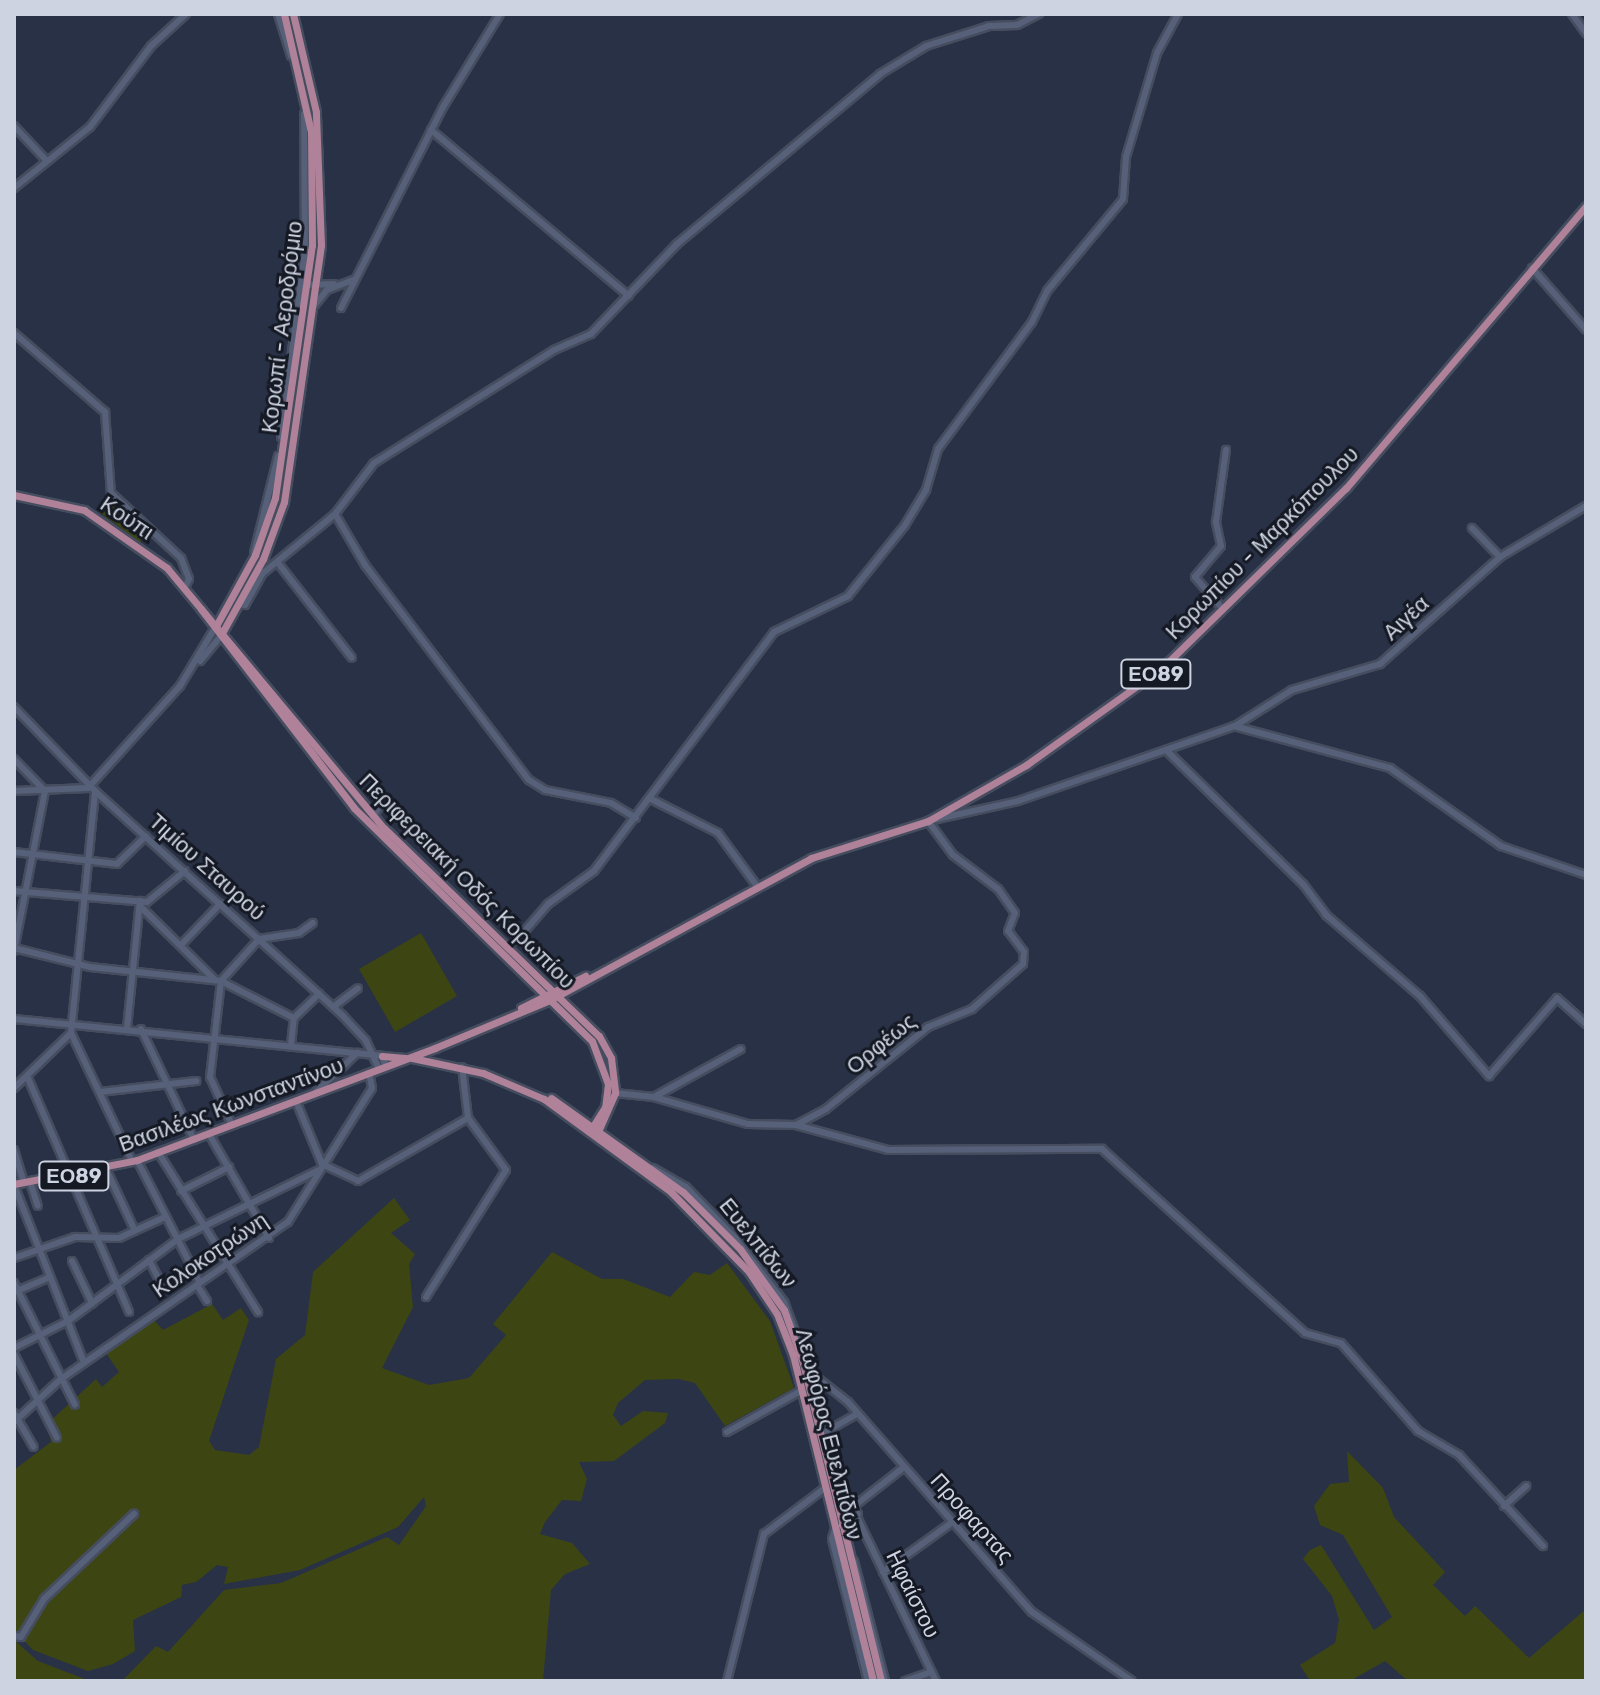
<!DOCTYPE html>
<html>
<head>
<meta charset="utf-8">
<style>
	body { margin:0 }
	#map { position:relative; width:1600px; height:1695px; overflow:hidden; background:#283146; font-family:Rubik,sans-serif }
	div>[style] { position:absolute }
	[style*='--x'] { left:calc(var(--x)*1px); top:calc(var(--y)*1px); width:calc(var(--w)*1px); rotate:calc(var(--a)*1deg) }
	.green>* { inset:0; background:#3d4613 }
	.roads { filter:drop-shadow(2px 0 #454d5f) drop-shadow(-2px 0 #454d5f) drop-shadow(0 2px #454d5f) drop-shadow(0 -2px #454d5f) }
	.minor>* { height:6px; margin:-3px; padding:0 3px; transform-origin:3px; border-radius:3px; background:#566078 }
	.major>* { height:7px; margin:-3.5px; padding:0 3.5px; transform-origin:3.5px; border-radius:3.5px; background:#af8299 }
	span { translate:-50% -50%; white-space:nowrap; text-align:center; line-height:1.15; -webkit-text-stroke:6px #151923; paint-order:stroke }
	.shield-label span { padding:2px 6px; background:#151923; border:2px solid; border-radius:6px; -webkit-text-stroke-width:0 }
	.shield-label { font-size:20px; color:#cdd3e1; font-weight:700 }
	.street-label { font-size:22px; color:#cdd3e1 }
	.frame { position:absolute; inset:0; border:16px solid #cdd3e1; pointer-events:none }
</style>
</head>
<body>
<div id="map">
	<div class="green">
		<i style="clip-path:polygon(112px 495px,152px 530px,140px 542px,99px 512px)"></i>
		<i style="clip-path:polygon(421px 933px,457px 996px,395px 1032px,359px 969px)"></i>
		<i style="clip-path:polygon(394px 1198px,410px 1220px,391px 1233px,415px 1254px,409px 1264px,413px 1307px,382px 1368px,429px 1385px,469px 1378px,506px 1335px,493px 1324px,552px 1252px,602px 1279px,623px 1279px,670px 1297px,694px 1272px,710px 1275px,727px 1263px,770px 1321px,794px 1388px,725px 1426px,695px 1383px,679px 1379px,645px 1380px,618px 1403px,613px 1415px,621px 1426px,643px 1411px,668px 1413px,665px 1423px,614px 1461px,579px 1462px,587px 1479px,581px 1501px,562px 1500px,545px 1522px,540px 1534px,572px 1543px,590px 1564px,565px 1574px,551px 1590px,543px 1681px,122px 1681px,156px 1646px,168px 1652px,224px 1590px,281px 1583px,387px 1537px,399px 1545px,426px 1506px,424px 1497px,398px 1527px,300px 1570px,224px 1584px,228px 1567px,217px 1565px,196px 1582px,182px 1585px,181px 1597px,133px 1620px,135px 1651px,113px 1664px,88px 1671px,33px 1650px,14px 1630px,14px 1470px,51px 1442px,47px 1424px,96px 1379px,102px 1387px,119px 1372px,106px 1353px,154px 1320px,163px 1330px,212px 1304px,223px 1320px,241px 1308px,249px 1320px,209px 1441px,215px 1450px,249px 1455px,259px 1447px,276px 1359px,305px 1335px,313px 1272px)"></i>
		<i style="clip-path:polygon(1347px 1451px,1383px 1488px,1394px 1517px,1445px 1572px,1433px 1585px,1465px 1616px,1475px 1606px,1529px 1658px,1586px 1609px,1586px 1681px,1408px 1681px,1385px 1661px,1350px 1681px,1310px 1681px,1300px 1665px,1335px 1643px,1339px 1620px,1332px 1596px,1303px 1559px,1310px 1550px,1321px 1545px,1374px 1630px,1392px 1617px,1343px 1535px,1320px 1525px,1314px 1506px,1330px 1484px,1349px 1482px)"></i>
		<i style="clip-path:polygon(14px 1640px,38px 1661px,90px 1681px,14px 1681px)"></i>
	</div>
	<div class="roads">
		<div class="minor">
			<i style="--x:278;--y:14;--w:44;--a:72.8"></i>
			<i style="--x:1572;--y:14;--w:24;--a:54"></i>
			<i style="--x:14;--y:126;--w:47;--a:46.7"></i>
			<i style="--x:431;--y:130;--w:258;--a:40"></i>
			<i style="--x:14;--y:188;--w:97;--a:-38.8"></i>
			<i style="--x:90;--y:127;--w:101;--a:-53"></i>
			<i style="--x:151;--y:46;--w:47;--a:-42.4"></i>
			<i style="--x:1532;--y:268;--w:82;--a:48.9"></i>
			<i style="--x:307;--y:285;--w:27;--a:-2"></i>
			<i style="--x:313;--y:307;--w:22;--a:-51"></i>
			<i style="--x:327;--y:290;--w:30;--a:-21"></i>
			<i style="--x:341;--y:308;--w:225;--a:-63.1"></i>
			<i style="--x:443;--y:107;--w:109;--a:-58.5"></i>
			<i style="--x:14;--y:333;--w:121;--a:41"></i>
			<i style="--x:105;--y:412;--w:81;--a:85.8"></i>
			<i style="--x:111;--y:493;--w:96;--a:42.9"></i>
			<i style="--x:181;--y:558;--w:22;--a:69"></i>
			<i style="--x:189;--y:579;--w:9;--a:117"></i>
			<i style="--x:281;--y:437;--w:189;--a:-82.7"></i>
			<i style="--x:305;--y:250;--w:136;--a:-90.4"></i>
			<i style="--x:335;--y:514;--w:59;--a:59.5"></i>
			<i style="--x:365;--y:565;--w:270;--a:52.7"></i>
			<i style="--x:529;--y:780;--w:19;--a:32"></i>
			<i style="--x:545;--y:790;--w:67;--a:11.1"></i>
			<i style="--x:611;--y:803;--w:29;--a:31"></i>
			<i style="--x:1472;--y:528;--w:40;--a:46"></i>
			<i style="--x:254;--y:553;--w:100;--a:-76.1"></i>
			<i style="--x:278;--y:563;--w:120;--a:52.1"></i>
			<i style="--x:239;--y:604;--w:6;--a:9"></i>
			<i style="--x:245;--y:605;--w:37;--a:-61"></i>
			<i style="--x:263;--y:573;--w:93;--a:-39.3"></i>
			<i style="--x:335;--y:514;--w:64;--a:-52.6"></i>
			<i style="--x:374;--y:463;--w:213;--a:-32.1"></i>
			<i style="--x:554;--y:350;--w:40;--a:-23.4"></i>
			<i style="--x:591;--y:334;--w:124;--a:-46.3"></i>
			<i style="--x:677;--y:244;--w:265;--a:-39.9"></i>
			<i style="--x:880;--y:74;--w:54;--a:-31.3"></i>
			<i style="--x:926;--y:46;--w:66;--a:-17.6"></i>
			<i style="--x:989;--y:26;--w:28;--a:-2"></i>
			<i style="--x:1017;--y:25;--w:25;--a:-27"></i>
			<i style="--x:1222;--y:608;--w:41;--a:-131.1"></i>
			<i style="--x:1195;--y:577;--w:40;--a:-50"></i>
			<i style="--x:1221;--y:546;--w:25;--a:-102"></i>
			<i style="--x:1216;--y:522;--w:73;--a:-82.1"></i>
			<i style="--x:200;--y:661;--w:30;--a:-50"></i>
			<i style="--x:14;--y:707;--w:117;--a:46"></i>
			<i style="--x:95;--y:791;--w:335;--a:42.2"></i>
			<i style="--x:343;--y:1016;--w:34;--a:47"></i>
			<i style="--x:366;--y:1041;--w:31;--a:65"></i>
			<i style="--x:1235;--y:726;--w:67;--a:-32.3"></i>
			<i style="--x:1292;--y:690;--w:92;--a:-16.5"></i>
			<i style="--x:1380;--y:664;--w:161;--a:-41.7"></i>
			<i style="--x:1500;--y:557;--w:100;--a:-30.7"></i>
			<i style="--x:1166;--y:750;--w:192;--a:44.4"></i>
			<i style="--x:1303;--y:884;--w:39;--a:53"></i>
			<i style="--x:1326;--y:915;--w:124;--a:40.8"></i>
			<i style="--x:1420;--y:996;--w:106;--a:49.2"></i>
			<i style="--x:1489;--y:1076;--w:103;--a:-48.9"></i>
			<i style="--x:1557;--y:998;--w:39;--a:42"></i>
			<i style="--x:14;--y:759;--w:45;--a:45.9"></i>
			<i style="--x:45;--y:791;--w:163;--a:101"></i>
			<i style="--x:14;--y:791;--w:74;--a:-2.3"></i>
			<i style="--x:88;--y:788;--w:137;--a:-48"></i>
			<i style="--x:180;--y:686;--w:64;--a:-59"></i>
			<i style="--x:651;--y:799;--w:75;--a:26.9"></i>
			<i style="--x:718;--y:833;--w:66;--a:53.7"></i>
			<i style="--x:373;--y:817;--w:22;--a:-60"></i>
			<i style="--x:14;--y:852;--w:104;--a:6.6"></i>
			<i style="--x:117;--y:864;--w:40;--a:-44"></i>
			<i style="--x:14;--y:891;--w:133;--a:4.7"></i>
			<i style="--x:147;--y:902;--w:49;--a:-39.2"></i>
			<i style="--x:140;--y:906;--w:104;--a:44.6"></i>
			<i style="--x:516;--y:941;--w:49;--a:-49.1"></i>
			<i style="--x:548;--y:904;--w:57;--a:-35.7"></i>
			<i style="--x:594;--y:871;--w:299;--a:-53"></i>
			<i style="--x:774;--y:632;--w:82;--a:-25.9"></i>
			<i style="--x:848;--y:596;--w:91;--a:-51.2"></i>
			<i style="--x:905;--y:525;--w:41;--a:-59"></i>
			<i style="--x:926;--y:490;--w:43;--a:-73.7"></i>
			<i style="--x:938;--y:449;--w:158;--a:-53.5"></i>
			<i style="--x:1032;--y:322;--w:34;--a:-64"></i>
			<i style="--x:1047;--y:291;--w:119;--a:-50.4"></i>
			<i style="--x:1123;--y:199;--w:42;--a:-85.9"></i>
			<i style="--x:1126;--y:157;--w:109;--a:-73.4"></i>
			<i style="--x:1157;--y:53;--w:44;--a:-61.7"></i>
			<i style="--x:181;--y:945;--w:57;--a:-46.4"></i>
			<i style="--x:14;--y:948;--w:78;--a:14"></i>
			<i style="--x:90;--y:967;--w:132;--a:6.1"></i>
			<i style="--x:221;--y:981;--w:82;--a:26.9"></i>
			<i style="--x:221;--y:981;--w:97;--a:96.5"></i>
			<i style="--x:210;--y:1077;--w:53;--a:65.4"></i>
			<i style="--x:221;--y:981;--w:57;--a:-47.9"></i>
			<i style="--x:259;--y:939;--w:40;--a:-8.5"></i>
			<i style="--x:299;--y:933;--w:17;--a:-36"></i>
			<i style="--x:333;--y:1007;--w:31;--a:-37"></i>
			<i style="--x:14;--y:1019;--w:370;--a:5.7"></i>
			<i style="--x:382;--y:1056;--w:12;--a:70"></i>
			<i style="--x:127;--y:1028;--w:128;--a:-84.2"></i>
			<i style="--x:141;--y:1029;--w:123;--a:64.5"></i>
			<i style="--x:71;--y:1033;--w:142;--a:64.5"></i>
			<i style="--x:291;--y:1045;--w:27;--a:-84"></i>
			<i style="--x:294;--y:1018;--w:35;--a:-44"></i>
			<i style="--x:27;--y:1076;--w:257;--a:66.6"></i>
			<i style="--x:14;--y:1088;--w:79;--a:-44"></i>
			<i style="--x:71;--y:1033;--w:243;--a:-84.3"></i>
			<i style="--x:100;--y:1092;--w:97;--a:-6.5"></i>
			<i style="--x:316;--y:1092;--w:57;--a:-43.6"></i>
			<i style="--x:615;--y:1093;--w:39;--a:6"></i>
			<i style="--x:654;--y:1097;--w:98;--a:16"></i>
			<i style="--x:748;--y:1124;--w:48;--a:1.2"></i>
			<i style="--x:796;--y:1125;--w:34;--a:-28"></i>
			<i style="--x:826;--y:1109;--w:131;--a:-38.8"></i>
			<i style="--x:928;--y:1027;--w:48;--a:-22.2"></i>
			<i style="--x:972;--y:1009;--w:68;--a:-41.4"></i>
			<i style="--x:1023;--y:964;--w:12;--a:-85"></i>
			<i style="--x:1024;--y:952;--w:26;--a:-127"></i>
			<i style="--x:1008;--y:931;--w:19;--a:-69"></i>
			<i style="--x:1015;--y:913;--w:29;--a:-125"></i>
			<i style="--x:998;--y:889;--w:56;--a:-142.9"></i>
			<i style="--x:953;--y:855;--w:42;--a:-126.3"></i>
			<i style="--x:928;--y:821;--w:92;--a:-12.5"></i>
			<i style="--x:1018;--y:801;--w:229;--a:-19.1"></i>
			<i style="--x:1234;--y:726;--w:162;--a:15.1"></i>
			<i style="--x:1390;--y:768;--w:136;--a:35.1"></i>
			<i style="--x:1501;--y:846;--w:90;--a:18.8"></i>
			<i style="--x:654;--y:1097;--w:99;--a:-28.9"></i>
			<i style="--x:296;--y:1101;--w:68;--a:67.6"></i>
			<i style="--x:322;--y:1164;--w:40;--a:25"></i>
			<i style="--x:358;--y:1181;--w:127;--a:-29.8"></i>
			<i style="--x:796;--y:1125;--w:95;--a:15.2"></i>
			<i style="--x:888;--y:1150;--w:214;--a:-0.3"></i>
			<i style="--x:1102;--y:1149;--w:274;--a:42.2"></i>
			<i style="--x:1305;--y:1333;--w:37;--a:16"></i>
			<i style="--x:1341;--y:1343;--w:117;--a:48.8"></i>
			<i style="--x:1418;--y:1431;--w:48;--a:30.3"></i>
			<i style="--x:1459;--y:1455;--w:124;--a:47.3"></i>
			<i style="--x:209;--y:1134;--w:120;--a:60"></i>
			<i style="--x:14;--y:1150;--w:34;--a:73"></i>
			<i style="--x:158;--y:1152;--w:189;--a:58"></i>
			<i style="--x:137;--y:1160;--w:138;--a:62.9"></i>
			<i style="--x:653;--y:1168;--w:38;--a:30"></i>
			<i style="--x:686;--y:1187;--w:71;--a:46.1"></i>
			<i style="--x:735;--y:1238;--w:81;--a:52.6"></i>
			<i style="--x:784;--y:1302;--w:75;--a:69.6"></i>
			<i style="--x:810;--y:1372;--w:48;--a:38.3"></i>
			<i style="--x:848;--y:1402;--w:279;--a:48.8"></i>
			<i style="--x:1032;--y:1612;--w:121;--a:34.6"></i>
			<i style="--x:106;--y:1169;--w:68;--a:64.9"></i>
			<i style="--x:30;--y:1182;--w:25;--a:72"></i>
			<i style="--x:14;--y:1185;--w:191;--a:68.5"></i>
			<i style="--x:181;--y:1191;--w:54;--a:-26.6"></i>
			<i style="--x:14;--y:1258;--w:65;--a:-19"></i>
			<i style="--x:75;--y:1237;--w:44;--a:1.3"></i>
			<i style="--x:119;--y:1238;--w:51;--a:-24.5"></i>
			<i style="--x:149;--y:1260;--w:29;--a:63"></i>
			<i style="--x:72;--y:1261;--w:47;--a:64.5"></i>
			<i style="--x:14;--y:1283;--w:136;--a:63.4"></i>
			<i style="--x:197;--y:1285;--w:19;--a:58"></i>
			<i style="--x:17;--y:1291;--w:36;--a:-23"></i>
			<i style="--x:426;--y:1297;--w:150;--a:-57.8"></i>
			<i style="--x:506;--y:1170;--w:64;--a:-126.2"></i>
			<i style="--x:468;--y:1118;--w:51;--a:-96.7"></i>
			<i style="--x:14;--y:1348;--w:60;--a:-26.6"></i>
			<i style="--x:68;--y:1321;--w:137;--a:-36.7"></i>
			<i style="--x:178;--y:1239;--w:157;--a:-26.1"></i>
			<i style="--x:14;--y:1354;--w:94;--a:62.9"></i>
			<i style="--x:14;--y:1413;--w:39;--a:60"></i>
			<i style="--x:14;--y:1422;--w:64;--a:-42.5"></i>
			<i style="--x:61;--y:1379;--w:276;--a:-34.7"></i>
			<i style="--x:288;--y:1222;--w:158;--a:-57.9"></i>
			<i style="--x:372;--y:1088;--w:15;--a:-101"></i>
			<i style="--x:727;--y:1432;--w:86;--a:-29.2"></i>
			<i style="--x:820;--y:1435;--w:43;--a:-29.6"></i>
			<i style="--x:837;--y:1506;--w:21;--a:25"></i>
			<i style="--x:856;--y:1515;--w:184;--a:64.3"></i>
			<i style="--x:1504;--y:1506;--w:30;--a:-42"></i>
			<i style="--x:858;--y:1514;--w:9;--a:-126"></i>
			<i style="--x:853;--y:1507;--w:63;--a:-38"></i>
			<i style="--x:835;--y:1529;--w:10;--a:107"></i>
			<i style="--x:832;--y:1539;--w:146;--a:75.8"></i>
			<i style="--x:854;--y:1561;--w:124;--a:75.5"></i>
			<i style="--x:883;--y:1572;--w:87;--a:-35.7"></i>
			<i style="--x:14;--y:1636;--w:7;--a:8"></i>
			<i style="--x:21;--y:1637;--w:44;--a:-58.8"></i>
			<i style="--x:44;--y:1599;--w:124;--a:-43.4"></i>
			<i style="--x:727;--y:1681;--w:152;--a:-75.9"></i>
			<i style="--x:764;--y:1534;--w:76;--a:-37"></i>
			<i style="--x:905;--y:1681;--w:28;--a:-19"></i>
		</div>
		<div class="major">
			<i style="--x:14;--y:495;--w:72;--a:12.1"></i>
			<i style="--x:84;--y:510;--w:101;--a:34.9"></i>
			<i style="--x:167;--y:568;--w:339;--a:50.2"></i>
			<i style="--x:384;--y:828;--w:299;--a:44.1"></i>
			<i style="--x:599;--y:1036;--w:25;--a:61"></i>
			<i style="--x:611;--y:1058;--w:35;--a:83"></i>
			<i style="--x:615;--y:1093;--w:47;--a:113.8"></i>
			<i style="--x:201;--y:609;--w:251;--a:52.4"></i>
			<i style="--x:354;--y:808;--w:333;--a:44.4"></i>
			<i style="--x:592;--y:1041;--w:46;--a:69.6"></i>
			<i style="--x:608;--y:1084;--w:23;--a:97"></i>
			<i style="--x:605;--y:1107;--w:25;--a:122"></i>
			<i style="--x:216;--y:626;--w:81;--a:-61.2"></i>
			<i style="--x:255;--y:555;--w:60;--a:-70.7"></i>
			<i style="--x:275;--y:498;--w:256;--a:-81.7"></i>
			<i style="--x:312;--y:245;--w:113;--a:-90.5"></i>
			<i style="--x:311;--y:132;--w:121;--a:-102.9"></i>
			<i style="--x:222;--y:633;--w:85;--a:-61"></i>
			<i style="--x:263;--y:559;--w:61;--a:-69.8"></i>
			<i style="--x:284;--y:502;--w:260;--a:-81.8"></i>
			<i style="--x:321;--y:245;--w:133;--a:-92.2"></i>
			<i style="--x:316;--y:112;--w:101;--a:-103.2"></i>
			<i style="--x:521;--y:1008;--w:72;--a:-26.6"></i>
			<i style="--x:382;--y:1056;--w:23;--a:5"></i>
			<i style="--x:412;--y:1058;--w:73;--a:11.9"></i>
			<i style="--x:483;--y:1073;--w:66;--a:23.1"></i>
			<i style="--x:544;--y:1099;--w:157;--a:36.2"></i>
			<i style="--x:671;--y:1192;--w:112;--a:45.7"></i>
			<i style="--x:749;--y:1272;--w:50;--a:56.3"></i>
			<i style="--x:777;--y:1314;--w:44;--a:68.7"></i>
			<i style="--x:793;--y:1355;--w:336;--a:76.2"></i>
			<i style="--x:551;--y:1098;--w:162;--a:35.5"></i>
			<i style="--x:683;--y:1192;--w:81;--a:45"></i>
			<i style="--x:740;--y:1249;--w:75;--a:54.2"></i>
			<i style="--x:784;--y:1310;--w:56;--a:70.3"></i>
			<i style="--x:803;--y:1363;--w:327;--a:76.2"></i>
			<i style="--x:14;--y:1184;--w:125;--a:-11"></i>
			<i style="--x:137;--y:1160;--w:318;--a:-20.6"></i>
			<i style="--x:435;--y:1048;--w:125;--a:-22.7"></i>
			<i style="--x:550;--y:1000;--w:297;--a:-28.5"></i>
			<i style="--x:811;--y:858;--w:123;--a:-17.5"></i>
			<i style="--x:928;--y:821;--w:113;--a:-29.7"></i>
			<i style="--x:1026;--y:765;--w:167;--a:-35.5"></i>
			<i style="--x:1162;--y:668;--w:257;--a:-44.4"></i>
			<i style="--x:1346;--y:488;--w:370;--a:-49.6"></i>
			<i style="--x:842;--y:1525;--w:12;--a:-35"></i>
		</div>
	</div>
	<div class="shield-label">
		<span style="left:1156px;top:674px">ΕΟ89</span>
		<span style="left:74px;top:1176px">ΕΟ89</span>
	</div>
	<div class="street-label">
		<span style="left:282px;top:327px;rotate:-83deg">Κορωπί - Αεροδρόμιο</span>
		<span style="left:127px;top:518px;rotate:34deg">Κούπι</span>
		<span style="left:1262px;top:543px;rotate:-45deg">Κορωπίου - Μαρκόπουλου</span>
		<span style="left:1406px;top:618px;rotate:-43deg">Αιγέα</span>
		<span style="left:207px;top:867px;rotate:42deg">Τιμίου Σταυρού</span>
		<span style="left:467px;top:881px;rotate:45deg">Περιφερειακή Οδός Κορωπίου</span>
		<span style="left:881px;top:1044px;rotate:-39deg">Ορφέως</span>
		<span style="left:231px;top:1105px;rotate:-20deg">Βασιλέως Κωνσταντίνου</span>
		<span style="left:758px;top:1243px;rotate:51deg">Ευελπίδων</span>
		<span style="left:210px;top:1255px;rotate:-34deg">Κολοκοτρώνη</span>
		<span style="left:829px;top:1434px;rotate:76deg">Λεωφόρος Ευελπίδων</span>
		<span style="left:972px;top:1518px;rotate:48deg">Προφαρτας</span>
		<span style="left:913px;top:1594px;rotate:64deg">Ηφαίστου</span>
	</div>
	<div class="frame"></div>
</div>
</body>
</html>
